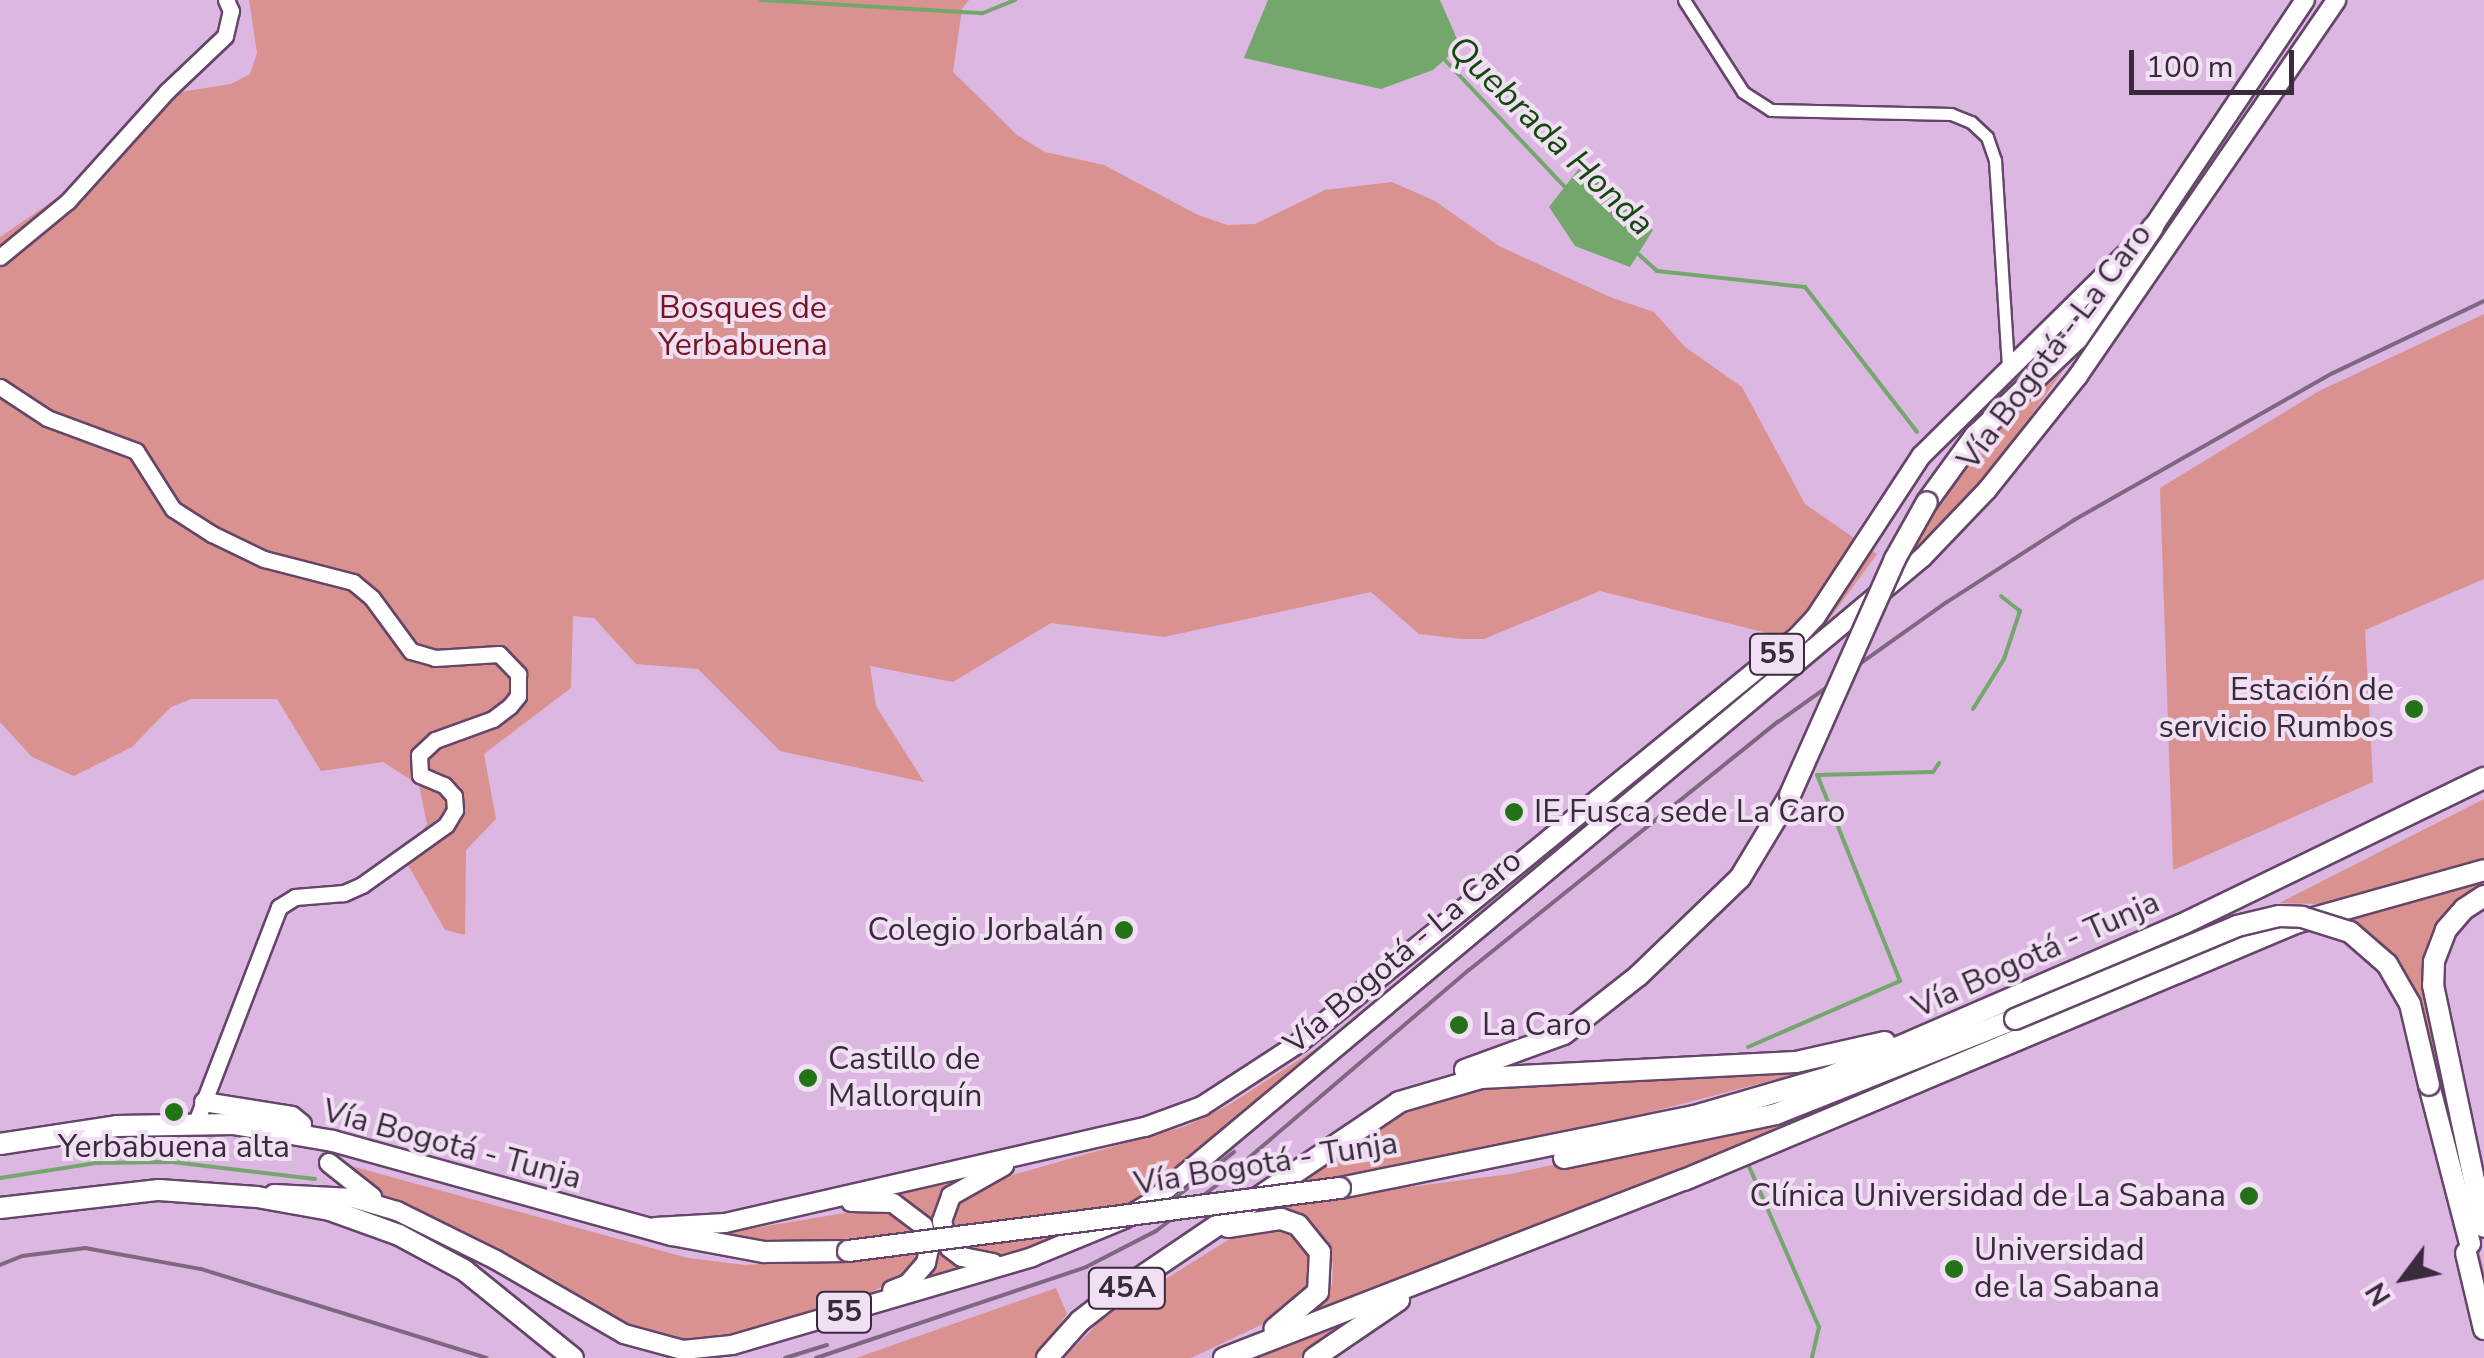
<!DOCTYPE html>
<html>
<head>
<meta charset="utf-8">
<style>
	body { margin:0 }
	#map { position:relative; width:2484px; height:1358px; overflow:hidden; background:#dbb7e1; font-family:"Nunito Sans",sans-serif }
	div>[style] { position:absolute }
	[style*='--x'] { left:calc(var(--x)*1px); top:calc(var(--y)*1px); width:calc(var(--w)*1px); rotate:calc(var(--a)*1deg) }
	.green>* { inset:0; background:#da9290 }
	.water>* { inset:0; background:#73a76c }
	.stream>* { height:4px; margin:-2px; padding:0 2px; transform-origin:2px; border-radius:2px; background:#73a76c }
	.roads { filter:drop-shadow(2px 0 #65466a) drop-shadow(-2px 0 #65466a) drop-shadow(0 2px #65466a) drop-shadow(0 -2px #65466a) }
	.minor>* { height:11px; margin:-5.5px; padding:0 5.5px; transform-origin:5.5px; border-radius:5.5px; background:#fff }
	.tertiary>* { height:15px; margin:-7.5px; padding:0 7.5px; transform-origin:7.5px; border-radius:7.5px; background:#fff }
	.primary>* { height:18px; margin:-9px; padding:0 9px; transform-origin:9px; border-radius:9px; background:#fff }
	.trunk>* { height:20px; margin:-10px; padding:0 10px; transform-origin:10px; border-radius:10px; background:#fff }
	.rail>* { height:4px; margin:-2px; padding:0 2px; transform-origin:2px; border-radius:2px; background:#7f6782 }
	.bridges { filter:drop-shadow(2px 0 #65466a) drop-shadow(-2px 0 #65466a) drop-shadow(0 2px #65466a) drop-shadow(0 -2px #65466a) }
	.trunk-bridge>* { height:20px; margin:-10px; padding:0 10px; transform-origin:10px; border-radius:10px; background:#fff }
	.dots>* { width:28px; height:28px; translate:-50% -50%; box-sizing:border-box; border:5px solid #f1dff4; border-radius:50% }
	span { translate:-50% -50%; white-space:nowrap; text-align:center; line-height:1.15; -webkit-text-stroke:8px #f1dff4; paint-order:stroke }
	.shield-label span { padding:2px 8px; background:#f1dff4; border:2px solid; border-radius:8px; -webkit-text-stroke-width:0 }
	.shield-label { font-size:30px; color:#392b3b; font-weight:700 }
	.park-label { font-size:32px; color:#771620 }
	.street-label { font-size:32px; color:#392b3b }
	.poi-label { font-size:32px; color:#392b3b }
	.right { translate:-100% -50%; text-align:right }
	.left { translate:0 -50%; text-align:left }
	.water-label { font-size:35px; color:#14490d; font-style:italic }
	.north { position:absolute; left:2354px; top:1228px; width:100px; height:100px; -webkit-text-stroke:8px #f1dff4; paint-order:stroke; rotate:238deg; font-size:28px; font-weight:700; line-height:40px; text-align:center; color:#392b3b }
	.north::after { content:''; display:block; margin:auto; width:35px; height:45px; background:#392b3b; clip-path:polygon(50% 0,100% 100%,50% 72%,0 100%) }
	.scale { position:absolute; left:2129px; top:50px; width:165px; height:45px; box-sizing:border-box; border:5px solid #392b3b; border-top:0; padding-left:12px; font-size:30px; line-height:35px; white-space:nowrap; color:#392b3b; -webkit-text-stroke:8px #f1dff4; paint-order:stroke }
</style>
</head>
<body>
<div id="map">
	<div class="green">
		<i style="clip-path:polygon(249px 0,969px 0,962px 9px,953px 72px,1017px 135px,1045px 152px,1104px 165px,1198px 215px,1227px 225px,1255px 224px,1325px 190px,1392px 182px,1435px 201px,1499px 246px,1610px 297px,1654px 312px,1685px 347px,1742px 387px,1805px 504px,1877px 554px,1811px 644px,1600px 591px,1484px 639px,1462px 639px,1419px 634px,1371px 592px,1164px 637px,1051px 623px,953px 682px,870px 666px,876px 706px,924px 782px,780px 751px,698px 669px,636px 664px,594px 618px,573px 616px,571px 688px,484px 754px,496px 819px,466px 850px,465px 935px,445px 930px,404px 858px,427px 824px,419px 785px,383px 762px,321px 771px,277px 699px,191px 699px,171px 707px,132px 747px,74px 776px,32px 757px,0 722px,0 237px,114px 159px,167px 94px,231px 84px,250px 74px,257px 53px)"></i>
		<i style="clip-path:polygon(2484px 314px,2484px 579px,2365px 630px,2373px 782px,2173px 870px,2160px 488px,2319px 391px)"></i>
		<i style="clip-path:polygon(2076px 352px,1976px 494px,1903px 567px,1918px 533px,1963px 463px)"></i>
		<i style="clip-path:polygon(2484px 799px,2484px 859px,2319px 904px,2279px 903px)"></i>
		<i style="clip-path:polygon(2484px 882px,2484px 887px,2449px 911px,2434px 933px,2425px 957px,2424px 984px,2484px 1273px,2484px 1293px,2414px 1004px,2344px 921px)"></i>
		<i style="clip-path:polygon(1348px 1028px,1141px 1200px,1049px 1244px,992px 1257px,964px 1253px,949px 1225px,951px 1207px,981px 1184px,1186px 1126px,1227px 1106px)"></i>
		<i style="clip-path:polygon(1796px 1074px,1532px 1143px,1353px 1175px,1355px 1194px,1510px 1174px,1785px 1117px,1885px 1082px,1648px 1183px,1300px 1319px,1325px 1298px,1332px 1285px,1333px 1263px,1328px 1249px,1295px 1212px,1282px 1208px,1253px 1214px,1411px 1107px,1472px 1089px)"></i>
		<i style="clip-path:polygon(329px 1160px,688px 1258px,745px 1265px,921px 1253px,913px 1270px,859px 1299px,727px 1339px,693px 1344px,637px 1332px,355px 1180px)"></i>
		<i style="clip-path:polygon(963px 1181px,936px 1215px,973px 1268px,919px 1285px,923px 1216px,903px 1199px,886px 1196px)"></i>
		<i style="clip-path:polygon(875px 1208px,898px 1210px,919px 1233px,788px 1243px,719px 1234px)"></i>
		<i style="clip-path:polygon(1266px 1224px,1299px 1235px,1309px 1248px,1314px 1283px,1295px 1309px,1191px 1358px,1064px 1358px,1103px 1318px,1249px 1227px)"></i>
		<i style="clip-path:polygon(1056px 1288px,1067px 1314px,1035px 1358px,856px 1358px)"></i>
		<i style="clip-path:polygon(1366px 1305px,1301px 1358px,1238px 1358px)"></i>
	</div>
	<div class="water">
		<i style="clip-path:polygon(1268px 0,1440px 0,1460px 46px,1433px 70px,1381px 89px,1244px 58px)"></i>
		<i style="clip-path:polygon(1581px 166px,1653px 230px,1630px 267px,1575px 246px,1549px 207px)"></i>
	</div>
	<div class="stream">
		<i style="--x:761;--y:0;--w:222;--a:3.4"></i>
		<i style="--x:983;--y:13;--w:35;--a:-22"></i>
		<i style="--x:1442;--y:57;--w:180;--a:46.6"></i>
		<i style="--x:1636;--y:252;--w:28;--a:42"></i>
		<i style="--x:1657;--y:271;--w:149;--a:6.2"></i>
		<i style="--x:1805;--y:287;--w:183;--a:52.3"></i>
		<i style="--x:1973;--y:709;--w:59;--a:-58.2"></i>
		<i style="--x:2004;--y:659;--w:51;--a:-71.6"></i>
		<i style="--x:2020;--y:611;--w:24;--a:-142"></i>
		<i style="--x:1748;--y:1047;--w:166;--a:-23.5"></i>
		<i style="--x:1900;--y:981;--w:222;--a:-111.9"></i>
		<i style="--x:1817;--y:775;--w:116;--a:-1.5"></i>
		<i style="--x:1933;--y:772;--w:11;--a:-56"></i>
		<i style="--x:1748;--y:1164;--w:178;--a:66.5"></i>
		<i style="--x:1819;--y:1327;--w:32;--a:103"></i>
		<i style="--x:0;--y:1178;--w:97;--a:-8.9"></i>
		<i style="--x:96;--y:1163;--w:76;--a:-0.8"></i>
		<i style="--x:172;--y:1162;--w:144;--a:6.8"></i>
	</div>
	<div class="roads">
		<div class="minor">
			<i style="--x:1684;--y:0;--w:109;--a:57.3"></i>
			<i style="--x:1743;--y:92;--w:33;--a:33"></i>
			<i style="--x:1771;--y:110;--w:180;--a:1.3"></i>
			<i style="--x:1951;--y:114;--w:22;--a:22"></i>
			<i style="--x:1971;--y:122;--w:22;--a:43"></i>
			<i style="--x:1987;--y:137;--w:24;--a:71"></i>
			<i style="--x:1995;--y:160;--w:208;--a:86.4"></i>
		</div>
		<div class="tertiary">
			<i style="--x:0;--y:257;--w:88;--a:-39.5"></i>
			<i style="--x:68;--y:201;--w:147;--a:-48"></i>
			<i style="--x:166;--y:92;--w:81;--a:-43.5"></i>
			<i style="--x:225;--y:36;--w:26;--a:-77"></i>
			<i style="--x:231;--y:11;--w:12;--a:-114"></i>
			<i style="--x:0;--y:387;--w:56;--a:33.4"></i>
			<i style="--x:47;--y:418;--w:95;--a:20.3"></i>
			<i style="--x:136;--y:451;--w:69;--a:57.5"></i>
			<i style="--x:173;--y:509;--w:46;--a:32.7"></i>
			<i style="--x:212;--y:534;--w:58;--a:25.7"></i>
			<i style="--x:264;--y:559;--w:92;--a:14.5"></i>
			<i style="--x:353;--y:582;--w:25;--a:40"></i>
			<i style="--x:372;--y:598;--w:66;--a:53.7"></i>
			<i style="--x:411;--y:651;--w:25;--a:16"></i>
			<i style="--x:435;--y:658;--w:64;--a:-3.6"></i>
			<i style="--x:499;--y:654;--w:28;--a:46"></i>
			<i style="--x:518;--y:674;--w:22;--a:90"></i>
			<i style="--x:518;--y:696;--w:13;--a:129"></i>
			<i style="--x:510;--y:706;--w:21;--a:143"></i>
			<i style="--x:493;--y:719;--w:62;--a:160.1"></i>
			<i style="--x:435;--y:740;--w:22;--a:137"></i>
			<i style="--x:419;--y:755;--w:20;--a:87"></i>
			<i style="--x:420;--y:775;--w:26;--a:23"></i>
			<i style="--x:444;--y:785;--w:15;--a:48"></i>
			<i style="--x:454;--y:796;--w:14;--a:86"></i>
			<i style="--x:455;--y:810;--w:17;--a:121"></i>
			<i style="--x:446;--y:825;--w:103;--a:144.5"></i>
			<i style="--x:362;--y:885;--w:20;--a:156"></i>
			<i style="--x:344;--y:893;--w:49;--a:175.3"></i>
			<i style="--x:295;--y:897;--w:19;--a:148"></i>
			<i style="--x:279;--y:907;--w:230;--a:111.1"></i>
		</div>
		<div class="primary">
			<i style="--x:204;--y:1102;--w:89;--a:9"></i>
			<i style="--x:292;--y:1116;--w:13;--a:39"></i>
			<i style="--x:329;--y:1163;--w:55;--a:38.3"></i>
			<i style="--x:274;--y:1194;--w:79;--a:2.9"></i>
			<i style="--x:353;--y:1198;--w:46;--a:16.5"></i>
			<i style="--x:397;--y:1211;--w:110;--a:26.3"></i>
			<i style="--x:496;--y:1260;--w:148;--a:30"></i>
			<i style="--x:624;--y:1334;--w:61;--a:15.2"></i>
			<i style="--x:683;--y:1350;--w:49;--a:-5.8"></i>
			<i style="--x:732;--y:1345;--w:313;--a:-16.3"></i>
			<i style="--x:1032;--y:1257;--w:100;--a:-22.4"></i>
			<i style="--x:1124;--y:1219;--w:32;--a:-32"></i>
			<i style="--x:1151;--y:1202;--w:1006;--a:-39.88"></i>
			<i style="--x:1923;--y:557;--w:93;--a:-46.3"></i>
			<i style="--x:1987;--y:490;--w:146;--a:-51.4"></i>
			<i style="--x:2078;--y:376;--w:456;--a:-55.5"></i>
			<i style="--x:851;--y:1202;--w:42;--a:1.4"></i>
			<i style="--x:893;--y:1203;--w:38;--a:37"></i>
			<i style="--x:923;--y:1226;--w:24;--a:75"></i>
			<i style="--x:929;--y:1249;--w:14;--a:102"></i>
			<i style="--x:926;--y:1263;--w:28;--a:131"></i>
			<i style="--x:908;--y:1284;--w:17;--a:159"></i>
			<i style="--x:655;--y:1227;--w:70;--a:-3.3"></i>
			<i style="--x:725;--y:1223;--w:431;--a:-12.9"></i>
			<i style="--x:1145;--y:1127;--w:61;--a:-20.2"></i>
			<i style="--x:1202;--y:1106;--w:116;--a:-33"></i>
			<i style="--x:1299;--y:1043;--w:644;--a:-39.2"></i>
			<i style="--x:1798;--y:636;--w:25;--a:-47"></i>
			<i style="--x:1815;--y:618;--w:194;--a:-56.8"></i>
			<i style="--x:1921;--y:456;--w:326;--a:-44.6"></i>
			<i style="--x:2153;--y:227;--w:273;--a:-56.2"></i>
			<i style="--x:993;--y:1263;--w:32;--a:-169"></i>
			<i style="--x:962;--y:1257;--w:15;--a:-143"></i>
			<i style="--x:950;--y:1248;--w:28;--a:-107"></i>
			<i style="--x:942;--y:1221;--w:27;--a:-70"></i>
			<i style="--x:951;--y:1196;--w:61;--a:-29.5"></i>
		</div>
		<div class="trunk">
			<i style="--x:1927;--y:502;--w:82;--a:-54"></i>
			<i style="--x:1975;--y:436;--w:141;--a:-43.6"></i>
			<i style="--x:2077;--y:339;--w:135;--a:-55.8"></i>
			<i style="--x:2484;--y:896;--w:24;--a:147"></i>
			<i style="--x:2464;--y:909;--w:28;--a:131"></i>
			<i style="--x:2446;--y:930;--w:34;--a:111"></i>
			<i style="--x:2434;--y:962;--w:23;--a:92"></i>
			<i style="--x:2433;--y:985;--w:247;--a:78.1"></i>
			<i style="--x:1465;--y:1070;--w:105;--a:-20"></i>
			<i style="--x:1564;--y:1034;--w:94;--a:-38.1"></i>
			<i style="--x:1638;--y:976;--w:141;--a:-43.9"></i>
			<i style="--x:1740;--y:878;--w:97;--a:-58.9"></i>
			<i style="--x:2429;--y:1085;--w:164;--a:75.5"></i>
			<i style="--x:0;--y:1144;--w:118;--a:-8.7"></i>
			<i style="--x:117;--y:1126;--w:116;--a:-1"></i>
			<i style="--x:233;--y:1124;--w:101;--a:9.6"></i>
			<i style="--x:333;--y:1141;--w:352;--a:15.5"></i>
			<i style="--x:672;--y:1235;--w:94;--a:10.5"></i>
			<i style="--x:764;--y:1252;--w:84;--a:-0.7"></i>
			<i style="--x:1564;--y:1158;--w:217;--a:-11.7"></i>
			<i style="--x:1776;--y:1114;--w:257;--a:-21.7"></i>
			<i style="--x:1340;--y:1188;--w:361;--a:-11.5"></i>
			<i style="--x:1694;--y:1116;--w:141;--a:-16.1"></i>
			<i style="--x:1829;--y:1077;--w:383;--a:-23.4"></i>
			<i style="--x:2181;--y:925;--w:337;--a:-25.9"></i>
			<i style="--x:0;--y:1208;--w:160;--a:-6.5"></i>
			<i style="--x:159;--y:1190;--w:98;--a:4.1"></i>
			<i style="--x:257;--y:1197;--w:74;--a:10.1"></i>
			<i style="--x:330;--y:1210;--w:73;--a:19.9"></i>
			<i style="--x:399;--y:1235;--w:74;--a:28.3"></i>
			<i style="--x:464;--y:1270;--w:140;--a:38.9"></i>
			<i style="--x:1228;--y:1227;--w:54;--a:-8.6"></i>
			<i style="--x:1281;--y:1219;--w:18;--a:19"></i>
			<i style="--x:1298;--y:1225;--w:35;--a:51"></i>
			<i style="--x:1320;--y:1252;--w:40;--a:92.9"></i>
			<i style="--x:1318;--y:1292;--w:57;--a:139.9"></i>
			<i style="--x:2466;--y:1253;--w:78;--a:76.7"></i>
			<i style="--x:1047;--y:1358;--w:50;--a:-48.3"></i>
			<i style="--x:1080;--y:1321;--w:34;--a:-38"></i>
			<i style="--x:1107;--y:1300;--w:353;--a:-34.1"></i>
			<i style="--x:1399;--y:1102;--w:85;--a:-16.3"></i>
			<i style="--x:1481;--y:1078;--w:315;--a:-2.9"></i>
			<i style="--x:1796;--y:1062;--w:91;--a:-12.7"></i>
			<i style="--x:1224;--y:1358;--w:493;--a:-21.2"></i>
			<i style="--x:1684;--y:1180;--w:664;--a:-22.78"></i>
			<i style="--x:2296;--y:923;--w:195;--a:-15.7"></i>
			<i style="--x:1314;--y:1358;--w:103;--a:-34.3"></i>
		</div>
	</div>
	<div class="rail">
		<i style="--x:1171;--y:1201;--w:80;--a:-37.9"></i>
		<i style="--x:0;--y:1265;--w:24;--a:-22"></i>
		<i style="--x:22;--y:1256;--w:64;--a:-7.2"></i>
		<i style="--x:85;--y:1248;--w:118;--a:10.3"></i>
		<i style="--x:201;--y:1269;--w:299;--a:17.3"></i>
		<i style="--x:785;--y:1358;--w:44;--a:-17.2"></i>
		<i style="--x:816;--y:1358;--w:285;--a:-18.6"></i>
		<i style="--x:1086;--y:1267;--w:79;--a:-27.2"></i>
		<i style="--x:1156;--y:1231;--w:76;--a:-37"></i>
		<i style="--x:1217;--y:1185;--w:331;--a:-40.5"></i>
		<i style="--x:1469;--y:970;--w:396;--a:-38.8"></i>
		<i style="--x:1778;--y:722;--w:207;--a:-35.4"></i>
		<i style="--x:1947;--y:602;--w:151;--a:-32.8"></i>
		<i style="--x:2074;--y:520;--w:298;--a:-29.6"></i>
		<i style="--x:2333;--y:373;--w:167;--a:-25.5"></i>
	</div>
	<div class="bridges">
		<div class="trunk-bridge">
			<i style="--x:1790;--y:795;--w:258;--a:-66"></i>
			<i style="--x:1895;--y:559;--w:65;--a:-60.7"></i>
			<i style="--x:2015;--y:1019;--w:241;--a:-22.7"></i>
			<i style="--x:2237;--y:926;--w:43;--a:-13.4"></i>
			<i style="--x:2279;--y:916;--w:23;--a:2"></i>
			<i style="--x:2302;--y:917;--w:50;--a:17.4"></i>
			<i style="--x:2350;--y:932;--w:49;--a:40.9"></i>
			<i style="--x:2387;--y:964;--w:46;--a:60.1"></i>
			<i style="--x:2410;--y:1004;--w:83;--a:76.8"></i>
			<i style="--x:848;--y:1251;--w:496;--a:-7.3"></i>
		</div>
	</div>
	<div class="dots">
		<i style="left:2414px;top:709px;background:#237218"></i>
		<i style="left:1514px;top:812px;background:#237218"></i>
		<i style="left:1124px;top:930px;background:#237218"></i>
		<i style="left:1459px;top:1025px;background:#237218"></i>
		<i style="left:808px;top:1078px;background:#237218"></i>
		<i style="left:174px;top:1112px;background:#237218"></i>
		<i style="left:2249px;top:1196px;background:#237218"></i>
		<i style="left:1954px;top:1269px;background:#237218"></i>
	</div>
	<div class="shield-label">
		<span style="left:1777px;top:654px">55</span>
		<span style="left:1127px;top:1288px">45A</span>
		<span style="left:844px;top:1312px">55</span>
	</div>
	<div class="park-label">
		<span style="left:743px;top:327px">Bosques de<br>Yerbabuena</span>
	</div>
	<div class="street-label">
		<span style="left:2055px;top:347px;rotate:-53deg">Vía Bogotá - La Caro</span>
		<span style="left:1403px;top:952px;rotate:-40deg">Vía Bogotá - La Caro</span>
		<span style="left:2036px;top:955px;rotate:-24deg">Vía Bogotá - Tunja</span>
		<span style="left:452px;top:1145px;rotate:15deg">Vía Bogotá - Tunja</span>
		<span style="left:1266px;top:1164px;rotate:-9deg">Vía Bogotá - Tunja</span>
	</div>
	<div class="poi-label">
		<span class="right" style="left:2394px;top:709px">Estación de<br>servicio Rumbos</span>
		<span class="left" style="left:1534px;top:812px">IE Fusca sede La Caro</span>
		<span class="right" style="left:1104px;top:930px">Colegio Jorbalán</span>
		<span class="left" style="left:1482px;top:1025px">La Caro</span>
		<span class="left" style="left:828px;top:1078px">Castillo de<br>Mallorquín</span>
		<span style="left:174px;top:1147px">Yerbabuena alta</span>
		<span class="right" style="left:2226px;top:1196px">Clínica Universidad de La Sabana</span>
		<span class="left" style="left:1974px;top:1269px">Universidad<br>de la Sabana</span>
	</div>
	<div class="water-label">
		<span style="left:1551px;top:136px;rotate:44deg">Quebrada Honda</span>
	</div>
	<div class="north">N</div>
	<div class="scale">100 m</div>
</div>
</body>
</html>
